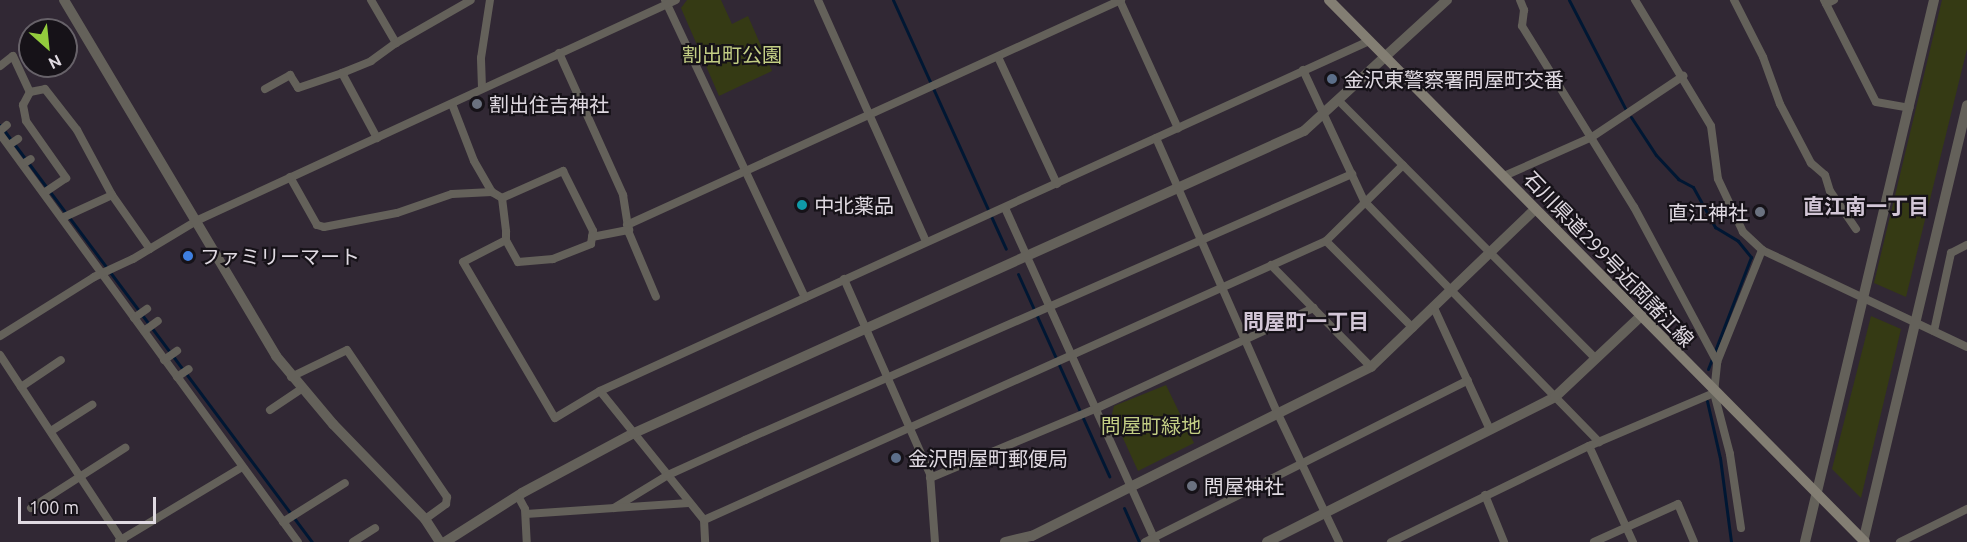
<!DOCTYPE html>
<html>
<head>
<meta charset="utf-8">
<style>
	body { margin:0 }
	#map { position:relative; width:1967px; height:542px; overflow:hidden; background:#312834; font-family:Ubuntu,"Noto Sans JP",sans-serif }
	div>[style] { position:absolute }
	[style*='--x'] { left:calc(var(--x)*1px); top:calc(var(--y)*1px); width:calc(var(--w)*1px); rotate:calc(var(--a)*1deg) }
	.green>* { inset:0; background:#353a14 }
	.stream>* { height:3px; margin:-1.5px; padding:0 1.5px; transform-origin:1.5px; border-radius:1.5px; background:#001733 }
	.minor>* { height:8px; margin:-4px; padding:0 4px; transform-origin:4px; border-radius:4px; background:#64615a }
	.tertiary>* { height:10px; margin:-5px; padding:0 5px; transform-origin:5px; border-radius:5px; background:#64615a }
	.secondary>* { height:10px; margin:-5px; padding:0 5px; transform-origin:5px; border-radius:5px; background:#837e73 }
	.dots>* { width:16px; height:16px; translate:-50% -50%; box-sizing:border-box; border:3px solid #161218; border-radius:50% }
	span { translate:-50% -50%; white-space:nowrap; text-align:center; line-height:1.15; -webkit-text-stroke:4.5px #161218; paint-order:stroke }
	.park-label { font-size:20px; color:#c3ce84 }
	.poi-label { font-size:20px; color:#e0dae2 }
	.left { translate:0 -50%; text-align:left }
	.right { translate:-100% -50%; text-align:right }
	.street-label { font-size:20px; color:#e0dae2 }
	.neighbourhood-label { font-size:21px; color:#d2c6d6; font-weight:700 }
	.north { position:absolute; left:18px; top:18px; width:60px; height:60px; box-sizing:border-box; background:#161218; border:2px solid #676269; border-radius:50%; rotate:153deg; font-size:16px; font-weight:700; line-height:24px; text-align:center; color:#e0dae2 }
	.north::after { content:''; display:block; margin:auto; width:21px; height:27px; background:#93cc3d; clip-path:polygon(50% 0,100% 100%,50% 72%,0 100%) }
	.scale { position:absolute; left:18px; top:497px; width:138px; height:27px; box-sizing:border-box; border:3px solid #e0dae2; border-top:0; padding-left:8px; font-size:18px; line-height:21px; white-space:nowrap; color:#e0dae2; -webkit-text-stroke:4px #161218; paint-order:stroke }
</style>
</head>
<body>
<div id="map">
	<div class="green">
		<i style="clip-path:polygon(687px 0,721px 0,732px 24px,748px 16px,772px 71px,719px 96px,681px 8px)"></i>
		<i style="clip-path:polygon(1942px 0,1967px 0,1967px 49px,1906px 297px,1874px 283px)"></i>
		<i style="clip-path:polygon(1871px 316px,1901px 329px,1861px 498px,1832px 469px)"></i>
		<i style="clip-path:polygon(1166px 385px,1194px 443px,1138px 471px,1112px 414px,1114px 406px)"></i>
	</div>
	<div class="stream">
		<i style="--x:893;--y:0;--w:273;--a:65.6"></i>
		<i style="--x:1569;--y:0;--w:124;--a:62.6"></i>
		<i style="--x:1631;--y:117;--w:45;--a:56.7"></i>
		<i style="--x:1656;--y:155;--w:33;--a:47"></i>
		<i style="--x:1678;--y:179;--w:17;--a:28"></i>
		<i style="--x:1693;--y:187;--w:46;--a:61.2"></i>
		<i style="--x:1715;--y:227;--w:27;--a:31"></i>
		<i style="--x:1738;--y:241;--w:21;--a:51"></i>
		<i style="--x:1751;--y:257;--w:120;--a:111"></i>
		<i style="--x:0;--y:125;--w:521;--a:53.2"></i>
		<i style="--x:1018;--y:274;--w:222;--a:65.7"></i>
		<i style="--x:1707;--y:401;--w:58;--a:77.2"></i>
		<i style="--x:1720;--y:458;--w:85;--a:82.5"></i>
		<i style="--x:1124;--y:508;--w:37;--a:66"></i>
	</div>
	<div class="minor">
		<i style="--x:371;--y:0;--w:50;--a:59.8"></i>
		<i style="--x:396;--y:43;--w:86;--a:-29.8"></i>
		<i style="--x:665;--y:0;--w:329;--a:64.8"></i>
		<i style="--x:818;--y:0;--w:265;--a:65.9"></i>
		<i style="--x:1520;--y:0;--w:11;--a:68"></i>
		<i style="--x:1524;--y:10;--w:16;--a:97"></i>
		<i style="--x:1522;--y:26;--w:213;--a:58.3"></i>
		<i style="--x:1634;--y:207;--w:176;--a:61.8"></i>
		<i style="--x:1635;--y:0;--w:147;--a:58.9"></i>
		<i style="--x:1711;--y:126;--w:53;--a:82.5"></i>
		<i style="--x:1718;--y:179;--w:59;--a:64.7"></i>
		<i style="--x:1743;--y:232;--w:26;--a:43"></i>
		<i style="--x:1762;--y:250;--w:227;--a:25.3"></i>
		<i style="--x:1734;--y:0;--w:64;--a:63"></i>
		<i style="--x:1763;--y:57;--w:50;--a:70.1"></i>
		<i style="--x:1780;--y:104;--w:67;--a:62.3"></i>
		<i style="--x:1811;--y:163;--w:18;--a:41"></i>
		<i style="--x:1825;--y:175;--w:17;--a:73"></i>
		<i style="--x:1830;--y:191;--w:46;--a:55.6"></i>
		<i style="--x:1824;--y:0;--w:114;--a:63"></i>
		<i style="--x:1876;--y:102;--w:34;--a:10"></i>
		<i style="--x:1120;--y:1;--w:140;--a:65.5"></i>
		<i style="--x:1826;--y:4;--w:9;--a:-27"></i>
		<i style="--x:559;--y:53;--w:156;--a:65.7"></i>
		<i style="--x:623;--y:195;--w:38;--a:81"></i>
		<i style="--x:629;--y:233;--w:69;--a:67.1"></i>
		<i style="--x:998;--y:57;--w:140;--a:65.1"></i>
		<i style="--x:0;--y:66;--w:16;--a:-38"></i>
		<i style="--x:13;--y:56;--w:40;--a:65"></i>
		<i style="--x:30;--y:92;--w:15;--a:-11"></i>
		<i style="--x:45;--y:89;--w:52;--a:52"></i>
		<i style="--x:77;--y:130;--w:74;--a:61.7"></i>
		<i style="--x:112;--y:195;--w:66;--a:54.9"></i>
		<i style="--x:1303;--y:70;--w:145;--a:65"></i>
		<i style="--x:1364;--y:201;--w:337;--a:45.7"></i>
		<i style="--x:342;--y:73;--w:74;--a:61.7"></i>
		<i style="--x:482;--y:88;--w:30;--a:-92"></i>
		<i style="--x:481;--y:58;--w:59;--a:-81.2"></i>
		<i style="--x:265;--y:89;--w:29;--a:-29"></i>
		<i style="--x:290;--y:75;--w:15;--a:58"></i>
		<i style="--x:298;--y:88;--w:46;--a:-18.8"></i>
		<i style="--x:342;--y:73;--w:31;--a:-22"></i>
		<i style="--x:371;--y:61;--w:31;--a:-36"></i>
		<i style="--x:30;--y:92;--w:15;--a:118"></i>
		<i style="--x:23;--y:105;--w:16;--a:79"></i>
		<i style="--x:26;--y:121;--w:70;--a:54.9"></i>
		<i style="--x:66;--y:178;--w:27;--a:146"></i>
		<i style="--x:1339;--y:101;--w:364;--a:45.1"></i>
		<i style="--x:452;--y:104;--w:61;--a:68.9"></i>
		<i style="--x:474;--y:161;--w:36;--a:60"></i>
		<i style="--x:492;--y:192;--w:12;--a:31"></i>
		<i style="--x:502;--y:198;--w:34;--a:83"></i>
		<i style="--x:506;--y:232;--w:8;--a:90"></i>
		<i style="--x:506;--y:240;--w:48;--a:152.9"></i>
		<i style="--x:463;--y:262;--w:181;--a:59.5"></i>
		<i style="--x:555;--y:418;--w:52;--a:-31"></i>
		<i style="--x:600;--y:391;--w:845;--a:-24.47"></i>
		<i style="--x:0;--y:131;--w:9;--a:-41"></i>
		<i style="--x:0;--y:134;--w:505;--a:53.86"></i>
		<i style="--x:1156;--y:138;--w:300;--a:66.2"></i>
		<i style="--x:1277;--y:412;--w:144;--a:64.5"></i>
		<i style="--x:9;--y:145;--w:11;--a:-34"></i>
		<i style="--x:23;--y:164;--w:9;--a:-32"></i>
		<i style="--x:1504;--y:176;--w:96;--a:-23.9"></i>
		<i style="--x:1592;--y:137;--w:110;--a:-33.8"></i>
		<i style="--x:290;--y:177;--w:55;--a:60.6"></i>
		<i style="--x:317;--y:225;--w:7;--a:16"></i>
		<i style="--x:324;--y:227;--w:74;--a:-10.9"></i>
		<i style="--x:397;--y:213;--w:58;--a:-19.1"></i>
		<i style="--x:452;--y:194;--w:40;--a:-2.9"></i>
		<i style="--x:502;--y:198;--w:67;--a:-23.9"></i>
		<i style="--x:563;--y:171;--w:67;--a:63.4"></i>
		<i style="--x:593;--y:231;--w:13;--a:99"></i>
		<i style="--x:591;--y:244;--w:41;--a:158.5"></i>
		<i style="--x:553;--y:259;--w:35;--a:175"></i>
		<i style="--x:518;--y:262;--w:25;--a:-119"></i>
		<i style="--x:1005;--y:208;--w:367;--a:65.7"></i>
		<i style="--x:62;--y:218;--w:55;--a:-24.7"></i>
		<i style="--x:627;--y:225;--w:543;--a:-24.49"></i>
		<i style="--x:592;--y:237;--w:38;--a:-11"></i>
		<i style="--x:1326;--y:241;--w:123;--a:45"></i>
		<i style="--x:1271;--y:265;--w:143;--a:45.6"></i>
		<i style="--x:844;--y:279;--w:213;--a:66.2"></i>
		<i style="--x:930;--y:474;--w:68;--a:85.8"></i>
		<i style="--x:1434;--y:308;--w:134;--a:65.3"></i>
		<i style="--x:134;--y:318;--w:16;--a:-35"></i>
		<i style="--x:144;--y:331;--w:17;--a:-36"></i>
		<i style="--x:1934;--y:331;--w:80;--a:-77.7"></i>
		<i style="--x:1951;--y:253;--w:18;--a:-27"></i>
		<i style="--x:0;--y:336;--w:111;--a:-32.1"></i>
		<i style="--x:94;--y:277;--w:43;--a:-24.8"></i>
		<i style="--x:133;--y:259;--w:76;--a:-31"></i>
		<i style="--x:198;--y:220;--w:526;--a:-24.71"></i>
		<i style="--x:0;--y:355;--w:224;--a:56.7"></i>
		<i style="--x:164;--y:360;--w:16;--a:-35"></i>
		<i style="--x:177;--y:377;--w:14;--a:-34"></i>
		<i style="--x:291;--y:377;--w:62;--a:-25.7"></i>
		<i style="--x:347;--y:350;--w:178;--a:55.8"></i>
		<i style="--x:447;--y:497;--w:7;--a:98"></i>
		<i style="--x:446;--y:504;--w:26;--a:144"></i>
		<i style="--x:21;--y:387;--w:48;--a:-34"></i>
		<i style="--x:600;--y:391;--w:166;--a:51.1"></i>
		<i style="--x:704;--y:520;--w:22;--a:87"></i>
		<i style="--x:270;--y:410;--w:37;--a:-34"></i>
		<i style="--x:51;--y:431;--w:49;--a:-32.4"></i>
		<i style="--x:1589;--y:446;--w:106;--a:65.4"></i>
		<i style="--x:930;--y:478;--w:179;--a:-22.7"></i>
		<i style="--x:1095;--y:409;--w:241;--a:-24.8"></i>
		<i style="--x:1485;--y:495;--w:51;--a:68"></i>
		<i style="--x:518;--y:496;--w:15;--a:62"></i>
		<i style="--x:525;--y:509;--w:33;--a:87"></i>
		<i style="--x:31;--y:508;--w:112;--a:-32.6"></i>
		<i style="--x:614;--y:508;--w:63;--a:-31.4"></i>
		<i style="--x:668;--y:475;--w:85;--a:-24.4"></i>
		<i style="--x:745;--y:440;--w:663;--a:-23.66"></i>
		<i style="--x:526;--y:514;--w:163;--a:-3.9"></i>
		<i style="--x:704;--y:520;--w:682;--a:-24.16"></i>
		<i style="--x:1326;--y:241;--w:108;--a:-44.6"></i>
		<i style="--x:283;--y:522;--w:73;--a:-32.2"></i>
		<i style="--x:1741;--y:528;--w:75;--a:-98.5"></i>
		<i style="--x:1730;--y:454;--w:63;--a:-104.7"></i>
		<i style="--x:1714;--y:393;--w:31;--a:-84"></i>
		<i style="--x:1717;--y:362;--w:121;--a:-68.1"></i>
		<i style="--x:119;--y:541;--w:144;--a:-31"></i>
		<i style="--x:353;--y:542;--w:26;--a:-32"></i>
		<i style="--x:1145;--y:542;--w:361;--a:-26.6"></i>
		<i style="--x:1391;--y:542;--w:220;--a:-25.9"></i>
		<i style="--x:1589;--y:446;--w:136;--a:-23"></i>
		<i style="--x:1594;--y:542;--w:92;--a:-24.3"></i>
		<i style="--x:1678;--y:504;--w:41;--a:67.2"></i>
		<i style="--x:1900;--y:542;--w:75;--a:-26.2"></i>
	</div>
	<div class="tertiary">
		<i style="--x:64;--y:0;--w:414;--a:59.2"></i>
		<i style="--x:276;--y:356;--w:89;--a:50"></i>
		<i style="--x:333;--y:424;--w:132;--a:45.9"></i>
		<i style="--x:425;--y:519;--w:27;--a:57"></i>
		<i style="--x:445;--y:542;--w:91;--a:-32.5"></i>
		<i style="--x:522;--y:493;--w:125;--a:-28.2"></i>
		<i style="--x:632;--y:434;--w:737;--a:-24.27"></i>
		<i style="--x:1304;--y:131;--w:194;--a:-42.5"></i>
		<i style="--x:1005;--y:542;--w:28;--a:-13"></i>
		<i style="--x:1032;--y:536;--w:379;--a:-26.5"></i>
		<i style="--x:1371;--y:367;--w:226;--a:-43.9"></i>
		<i style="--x:1267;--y:542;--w:322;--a:-26.7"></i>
		<i style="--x:1555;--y:397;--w:117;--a:-43.3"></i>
		<i style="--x:1805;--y:542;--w:557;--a:-76.61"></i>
		<i style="--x:1863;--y:542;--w:449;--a:-76.6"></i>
	</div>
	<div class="secondary">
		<i style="--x:1329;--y:0;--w:762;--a:45.32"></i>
	</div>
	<div class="dots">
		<i style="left:1332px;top:79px;background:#5c6f8a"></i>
		<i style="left:477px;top:104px;background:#6b7280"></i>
		<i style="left:802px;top:205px;background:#0f9aa8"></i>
		<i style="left:1760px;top:212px;background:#6b7280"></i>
		<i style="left:188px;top:256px;background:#3f7fe0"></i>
		<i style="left:896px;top:458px;background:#5c6f8a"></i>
		<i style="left:1192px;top:486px;background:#6b7280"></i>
	</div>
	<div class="park-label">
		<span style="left:732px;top:54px">割出町公園</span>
		<span style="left:1151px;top:425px">問屋町緑地</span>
	</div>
	<div class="poi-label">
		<span class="left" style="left:1344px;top:79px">金沢東警察署問屋町交番</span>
		<span class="left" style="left:489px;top:104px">割出住吉神社</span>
		<span class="left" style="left:814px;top:205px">中北薬品</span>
		<span class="right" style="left:1748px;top:212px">直江神社</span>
		<span class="left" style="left:200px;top:256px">ファミリーマート</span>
		<span class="left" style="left:908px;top:458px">金沢問屋町郵便局</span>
		<span class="left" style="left:1204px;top:486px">問屋神社</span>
	</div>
	<div class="street-label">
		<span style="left:1609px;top:259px;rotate:46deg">石川県道299号近岡諸江線</span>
	</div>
	<div class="neighbourhood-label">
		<span style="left:1866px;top:206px">直江南一丁目</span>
		<span style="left:1306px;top:321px">問屋町一丁目</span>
	</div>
	<div class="north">N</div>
	<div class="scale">100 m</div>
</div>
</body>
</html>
